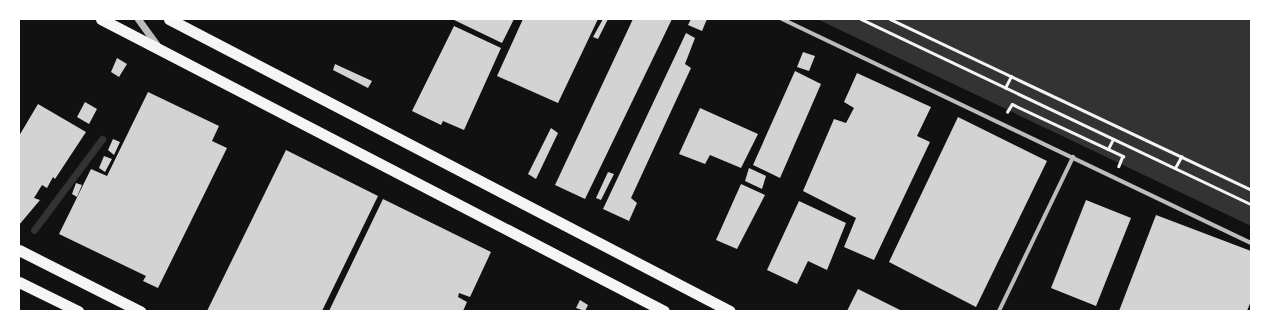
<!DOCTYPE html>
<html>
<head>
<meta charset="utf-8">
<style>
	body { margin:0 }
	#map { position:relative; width:1270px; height:330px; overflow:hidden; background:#111; font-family:"Fira Sans Condensed",sans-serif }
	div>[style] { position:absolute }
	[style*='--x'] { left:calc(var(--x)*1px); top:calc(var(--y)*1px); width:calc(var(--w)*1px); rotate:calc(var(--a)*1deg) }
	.water>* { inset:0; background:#333 }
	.stream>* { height:7px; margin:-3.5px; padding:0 3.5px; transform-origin:3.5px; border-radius:3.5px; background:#333 }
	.building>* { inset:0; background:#d3d3d3 }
	.path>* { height:2.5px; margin:-1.25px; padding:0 1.25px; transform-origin:1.25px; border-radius:1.25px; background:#f5f5f5 }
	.minor>* { height:4px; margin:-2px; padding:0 2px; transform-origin:2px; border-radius:2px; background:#bcbcbc }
	.tertiary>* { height:7px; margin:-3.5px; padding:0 3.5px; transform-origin:3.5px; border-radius:3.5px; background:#bcbcbc }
	.trunk>* { height:11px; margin:-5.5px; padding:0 5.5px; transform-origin:5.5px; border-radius:5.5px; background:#f5f5f5 }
	span { translate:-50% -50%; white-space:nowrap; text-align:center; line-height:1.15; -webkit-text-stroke:3.5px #fff; paint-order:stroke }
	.frame { position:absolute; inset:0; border:20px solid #fff; pointer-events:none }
</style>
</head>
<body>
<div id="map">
	<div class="water">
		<i style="clip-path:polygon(817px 19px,1251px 19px,1251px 226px)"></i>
	</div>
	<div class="stream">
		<i style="--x:34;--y:230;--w:114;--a:-53.2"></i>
	</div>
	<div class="building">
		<i style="clip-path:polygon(452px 19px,514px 19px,502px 43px)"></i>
		<i style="clip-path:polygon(523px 19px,598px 19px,558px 103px,497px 76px)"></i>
		<i style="clip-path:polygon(603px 19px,608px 19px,598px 39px,593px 37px)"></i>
		<i style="clip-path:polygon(633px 19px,672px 19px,585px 199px,555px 185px)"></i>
		<i style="clip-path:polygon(691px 19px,707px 19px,702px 31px,688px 25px)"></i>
		<i style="clip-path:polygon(454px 26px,501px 48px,464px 130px,443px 121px,441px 125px,412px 111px)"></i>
		<i style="clip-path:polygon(686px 33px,695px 38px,685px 64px,691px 68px,631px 198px,637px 203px,629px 221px,603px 209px)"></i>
		<i style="clip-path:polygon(803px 52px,815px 56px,809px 71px,797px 67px)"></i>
		<i style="clip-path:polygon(117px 58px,127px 64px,119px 77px,111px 72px)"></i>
		<i style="clip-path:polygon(335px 64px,372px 81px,368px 88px,333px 70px)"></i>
		<i style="clip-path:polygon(795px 71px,821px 84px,780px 178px,753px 165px)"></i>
		<i style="clip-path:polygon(857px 73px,931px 107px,917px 136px,930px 142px,874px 260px,844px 247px,856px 218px,803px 191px,834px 119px,846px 123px,854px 108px,844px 102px)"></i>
		<i style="clip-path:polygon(148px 92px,219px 126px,212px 141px,227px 148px,158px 288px,143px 281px,146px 276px,59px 234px,91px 169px,107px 176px)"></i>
		<i style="clip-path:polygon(85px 102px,97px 109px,89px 124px,77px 117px)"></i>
		<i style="clip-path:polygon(38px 104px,86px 132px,55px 179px,53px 177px,47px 188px,42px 185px,34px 198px,40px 200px,19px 225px,19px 136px)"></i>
		<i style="clip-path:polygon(700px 108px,758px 134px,741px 168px,710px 155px,705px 164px,679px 154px)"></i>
		<i style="clip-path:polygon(958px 117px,1047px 161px,976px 307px,889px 262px)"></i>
		<i style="clip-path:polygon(551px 128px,558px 133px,536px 179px,528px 174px)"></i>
		<i style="clip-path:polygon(113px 139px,120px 142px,114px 155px,108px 150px)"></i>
		<i style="clip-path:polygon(286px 150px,378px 196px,322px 311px,207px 311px)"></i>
		<i style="clip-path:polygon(104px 156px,112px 159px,105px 172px,99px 168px)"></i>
		<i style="clip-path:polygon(749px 168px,766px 176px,762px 189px,745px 181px)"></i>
		<i style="clip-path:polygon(608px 172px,614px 174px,601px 200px,596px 198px)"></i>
		<i style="clip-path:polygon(76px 183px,82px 185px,77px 197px,72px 194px)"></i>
		<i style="clip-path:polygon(741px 184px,765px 195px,737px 249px,716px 240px)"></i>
		<i style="clip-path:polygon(383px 199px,491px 252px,470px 297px,459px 293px,458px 297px,467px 302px,463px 311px,329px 311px)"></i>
		<i style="clip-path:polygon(1086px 200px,1131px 218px,1096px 306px,1051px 288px)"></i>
		<i style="clip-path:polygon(799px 201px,846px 223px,827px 270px,808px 261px,797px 284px,767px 270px)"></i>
		<i style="clip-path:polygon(1156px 215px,1251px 251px,1251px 301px,1247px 311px,1119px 311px)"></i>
		<i style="clip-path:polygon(858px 289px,902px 311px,847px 311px)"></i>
		<i style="clip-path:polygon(580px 300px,588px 305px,585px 311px,576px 308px)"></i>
	</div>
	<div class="path">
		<i style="--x:861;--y:19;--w:432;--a:25.4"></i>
		<i style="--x:890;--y:19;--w:399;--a:25.3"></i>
		<i style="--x:1005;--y:88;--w:13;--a:-63"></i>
		<i style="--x:1007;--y:112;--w:9;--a:-58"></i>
		<i style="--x:1012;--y:104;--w:106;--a:25.1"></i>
		<i style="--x:1108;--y:149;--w:11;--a:-63"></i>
		<i style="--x:1108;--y:149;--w:17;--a:25"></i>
		<i style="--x:1123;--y:156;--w:11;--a:112"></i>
		<i style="--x:1175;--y:168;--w:13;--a:-61"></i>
	</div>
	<div class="minor">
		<i style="--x:782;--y:19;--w:520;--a:25.53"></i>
		<i style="--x:999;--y:311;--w:171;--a:-64.3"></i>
	</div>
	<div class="tertiary">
		<i style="--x:138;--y:19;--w:31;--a:54"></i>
	</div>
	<div class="trunk">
		<i style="--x:101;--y:19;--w:634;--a:27.41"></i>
		<i style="--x:169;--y:19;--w:632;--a:27.5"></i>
		<i style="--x:19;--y:250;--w:136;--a:26.8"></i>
		<i style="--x:19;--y:282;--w:66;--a:26.2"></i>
	</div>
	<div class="frame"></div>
</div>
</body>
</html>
